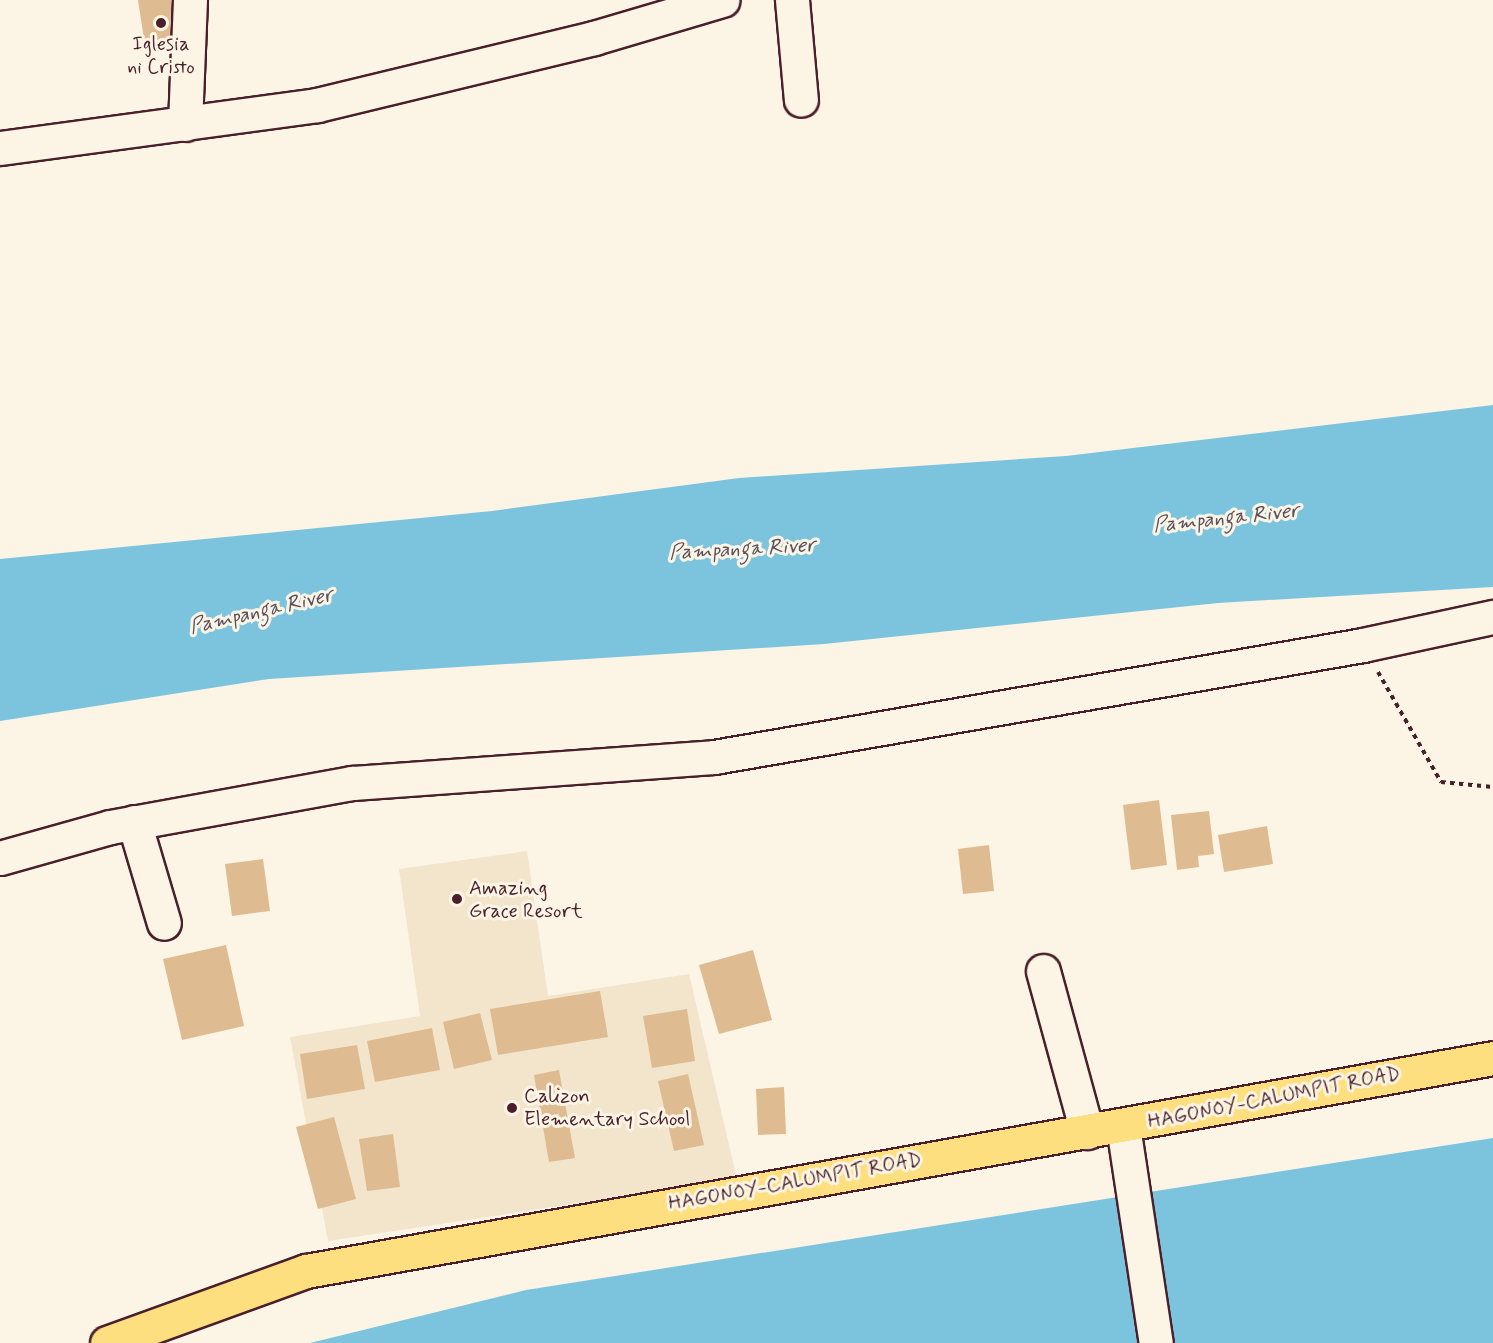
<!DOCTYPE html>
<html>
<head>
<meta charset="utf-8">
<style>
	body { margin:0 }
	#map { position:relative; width:1493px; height:1343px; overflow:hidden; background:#fcf5e5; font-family:Mynerve,sans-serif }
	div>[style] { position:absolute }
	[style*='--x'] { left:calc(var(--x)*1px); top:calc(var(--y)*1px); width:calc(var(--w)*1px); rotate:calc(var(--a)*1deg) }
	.built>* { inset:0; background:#f3e4cc }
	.water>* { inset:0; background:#7cc4dd }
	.building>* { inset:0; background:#debb90 }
	.path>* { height:4px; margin-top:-2px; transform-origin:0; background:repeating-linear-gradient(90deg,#4a1f2b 0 4.5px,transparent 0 9px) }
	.roads { filter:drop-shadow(2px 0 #4a1f2b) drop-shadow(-2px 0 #4a1f2b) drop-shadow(0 2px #4a1f2b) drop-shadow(0 -2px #4a1f2b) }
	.minor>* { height:33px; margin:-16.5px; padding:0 16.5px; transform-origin:16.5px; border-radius:16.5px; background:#fcf5e5 }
	.major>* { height:33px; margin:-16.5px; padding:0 16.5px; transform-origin:16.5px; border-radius:16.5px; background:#fddf80 }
	.dots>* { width:16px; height:16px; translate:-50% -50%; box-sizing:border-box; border:3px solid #fcf5e5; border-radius:50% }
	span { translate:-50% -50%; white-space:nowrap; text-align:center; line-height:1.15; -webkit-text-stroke:6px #fcf5e5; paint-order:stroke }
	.poi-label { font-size:20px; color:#4a1f2b }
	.left { translate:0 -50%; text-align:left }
	.street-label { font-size:20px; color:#4a1f2b }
	.water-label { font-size:21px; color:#595160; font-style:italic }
</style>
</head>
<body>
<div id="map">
	<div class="built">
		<i style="clip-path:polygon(527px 851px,548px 996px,689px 974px,737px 1179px,328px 1241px,290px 1037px,420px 1016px,399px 869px)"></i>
	</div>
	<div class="water">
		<i style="clip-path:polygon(1493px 405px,1493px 587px,1218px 603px,824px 644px,269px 679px,0 721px,0 559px,492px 511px,739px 478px,1066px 456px)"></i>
		<i style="clip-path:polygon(1493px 1138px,1493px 1343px,310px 1343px,526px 1290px)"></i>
	</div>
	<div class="building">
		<i style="clip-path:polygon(138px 0,177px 0,184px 47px,146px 52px)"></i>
		<i style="clip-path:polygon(1159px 800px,1167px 865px,1131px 870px,1123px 805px)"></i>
		<i style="clip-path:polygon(1209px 811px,1214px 854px,1198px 856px,1199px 867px,1177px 870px,1171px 815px)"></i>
		<i style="clip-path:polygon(1267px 826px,1273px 864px,1224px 872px,1218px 835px)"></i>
		<i style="clip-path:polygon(989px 845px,994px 891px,963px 894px,958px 849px)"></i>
		<i style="clip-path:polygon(263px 859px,270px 911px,232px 916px,225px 864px)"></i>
		<i style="clip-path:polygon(226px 945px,244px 1026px,182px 1040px,163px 959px)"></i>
		<i style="clip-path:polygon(753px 950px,772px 1020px,719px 1034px,699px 965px)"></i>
		<i style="clip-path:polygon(600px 991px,608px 1037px,498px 1055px,490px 1009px)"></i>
		<i style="clip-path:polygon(687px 1009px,695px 1061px,652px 1068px,643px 1016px)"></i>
		<i style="clip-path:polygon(480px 1013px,492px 1060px,454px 1069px,443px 1022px)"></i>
		<i style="clip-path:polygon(432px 1028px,440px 1070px,375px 1082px,367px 1041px)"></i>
		<i style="clip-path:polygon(357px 1045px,365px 1089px,307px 1099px,300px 1054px)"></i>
		<i style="clip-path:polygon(559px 1070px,575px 1158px,549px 1162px,534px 1075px)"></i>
		<i style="clip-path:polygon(688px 1074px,704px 1145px,674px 1151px,658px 1081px)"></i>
		<i style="clip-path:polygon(784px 1087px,786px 1134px,758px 1135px,756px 1089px)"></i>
		<i style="clip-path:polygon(334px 1117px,356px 1199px,318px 1209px,296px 1127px)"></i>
		<i style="clip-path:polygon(393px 1134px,400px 1187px,367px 1191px,359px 1139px)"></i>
	</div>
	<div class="path">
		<i style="--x:1378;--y:672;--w:127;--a:60.2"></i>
		<i style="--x:1441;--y:782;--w:52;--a:5.5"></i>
	</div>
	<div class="roads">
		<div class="minor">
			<i style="--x:792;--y:0;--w:100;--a:84.9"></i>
			<i style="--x:185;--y:124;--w:124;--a:-87.7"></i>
			<i style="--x:0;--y:148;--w:320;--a:-7.7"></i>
			<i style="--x:317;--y:105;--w:285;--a:-13.6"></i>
			<i style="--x:594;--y:38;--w:134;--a:-16.5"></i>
			<i style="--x:134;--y:822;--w:105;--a:73.5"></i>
			<i style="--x:0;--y:858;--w:114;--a:-15.7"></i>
			<i style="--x:110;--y:827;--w:246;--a:-10.3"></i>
			<i style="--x:352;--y:783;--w:363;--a:-4.1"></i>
			<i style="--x:714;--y:757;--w:659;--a:-9.79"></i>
			<i style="--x:1363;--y:645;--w:133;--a:-12.2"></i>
			<i style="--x:1043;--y:971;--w:167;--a:74.7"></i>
			<i style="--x:1123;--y:1126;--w:219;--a:81.4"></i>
		</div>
		<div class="major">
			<i style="--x:107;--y:1343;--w:212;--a:-19.9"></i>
			<i style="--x:306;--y:1271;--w:1206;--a:-10.17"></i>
		</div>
	</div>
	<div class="dots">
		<i style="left:161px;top:23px;background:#4a1f2b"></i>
		<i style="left:457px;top:899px;background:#4a1f2b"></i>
		<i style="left:512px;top:1108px;background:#4a1f2b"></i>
	</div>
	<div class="poi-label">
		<span style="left:161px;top:56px">Iglesia<br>ni Cristo</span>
		<span class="left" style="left:469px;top:900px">Amazing<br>Grace Resort</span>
		<span class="left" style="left:524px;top:1108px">Calizon<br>Elementary School</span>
	</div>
	<div class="street-label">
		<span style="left:1274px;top:1098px;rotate:-11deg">HAGONOY-CALUMPIT ROAD</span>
		<span style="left:795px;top:1182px;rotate:-10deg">HAGONOY-CALUMPIT ROAD</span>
	</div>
	<div class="water-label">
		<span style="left:1226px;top:518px;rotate:-6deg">Pampanga River</span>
		<span style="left:742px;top:549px;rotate:-3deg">Pampanga River</span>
		<span style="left:261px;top:611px;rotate:-13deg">Pampanga River</span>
	</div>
</div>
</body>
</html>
